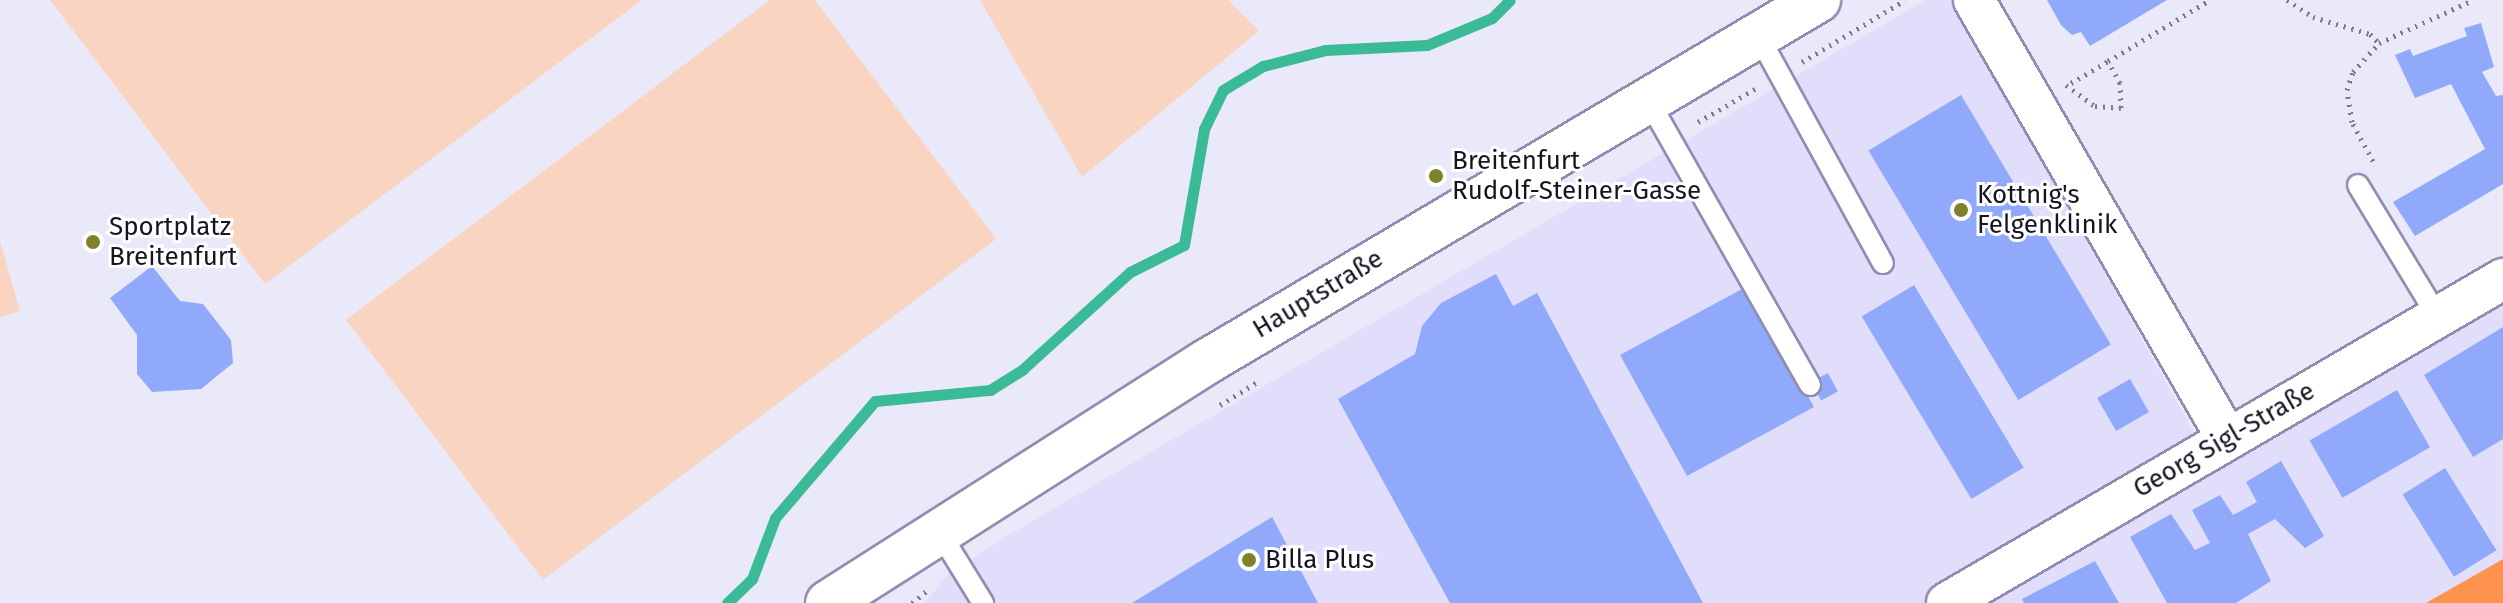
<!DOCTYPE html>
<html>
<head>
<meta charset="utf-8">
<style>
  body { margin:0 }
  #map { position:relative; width:2503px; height:603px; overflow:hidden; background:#eae9f9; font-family:"Fira Sans",sans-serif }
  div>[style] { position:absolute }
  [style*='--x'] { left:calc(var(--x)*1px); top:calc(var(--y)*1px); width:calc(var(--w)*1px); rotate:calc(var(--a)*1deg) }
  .built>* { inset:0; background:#e0defa }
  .green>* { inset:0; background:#f9d5c1 }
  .forest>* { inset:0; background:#fe9350 }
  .stream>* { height:11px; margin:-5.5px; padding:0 5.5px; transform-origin:5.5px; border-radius:5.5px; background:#3bba97 }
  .building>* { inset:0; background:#90a9fb; transform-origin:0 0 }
  .path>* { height:5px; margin-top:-2.5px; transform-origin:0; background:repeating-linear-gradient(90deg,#7c7a89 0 2px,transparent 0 8px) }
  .roads { filter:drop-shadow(2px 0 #918db2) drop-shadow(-2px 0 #918db2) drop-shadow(0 2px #918db2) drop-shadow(0 -2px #918db2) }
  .service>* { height:20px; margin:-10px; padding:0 10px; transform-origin:10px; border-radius:10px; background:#fff }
  .minor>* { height:40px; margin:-20px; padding:0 20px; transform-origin:20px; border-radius:20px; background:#fff }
  .secondary>* { height:44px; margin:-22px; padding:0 22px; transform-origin:22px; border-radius:22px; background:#fff }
  .dots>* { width:22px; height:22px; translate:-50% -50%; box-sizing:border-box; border:4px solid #fff; border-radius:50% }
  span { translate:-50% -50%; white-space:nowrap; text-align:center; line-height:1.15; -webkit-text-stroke:6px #fff; paint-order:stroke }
  .poi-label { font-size:26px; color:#161421 }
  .left { translate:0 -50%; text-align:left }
  .street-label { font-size:26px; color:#161421 }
</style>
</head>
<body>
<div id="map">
  <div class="built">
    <div style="clip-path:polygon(1926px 0,1955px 0,2195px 435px,2503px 259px,2503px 559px,2426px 603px,925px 603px,947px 575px,1012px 533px)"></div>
  </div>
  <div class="green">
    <div style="clip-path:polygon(50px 0,642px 0,265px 284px)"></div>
    <div style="clip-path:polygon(770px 0,815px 0,996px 239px,543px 580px,346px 320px)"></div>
    <div style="clip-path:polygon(980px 0,1228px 0,1259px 31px,1082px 177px)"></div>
    <div style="clip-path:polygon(0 241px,20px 311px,0 317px)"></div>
  </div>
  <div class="forest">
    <div style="clip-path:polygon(2503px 559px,2503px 603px,2426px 603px)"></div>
  </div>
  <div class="stream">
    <div style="--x:727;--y:603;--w:35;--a:-44"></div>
    <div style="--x:752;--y:579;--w:65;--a:-69.3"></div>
    <div style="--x:775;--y:518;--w:154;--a:-49.5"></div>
    <div style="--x:875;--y:401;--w:116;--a:-5.5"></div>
    <div style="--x:990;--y:390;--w:39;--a:-32"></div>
    <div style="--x:1023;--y:369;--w:144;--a:-42.2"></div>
    <div style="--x:1130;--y:272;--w:60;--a:-26.6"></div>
    <div style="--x:1184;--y:245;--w:118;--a:-80.2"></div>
    <div style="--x:1204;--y:129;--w:43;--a:-64"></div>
    <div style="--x:1223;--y:90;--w:47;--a:-31"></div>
    <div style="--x:1263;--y:66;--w:65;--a:-14.3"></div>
    <div style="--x:1326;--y:50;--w:101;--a:-2.8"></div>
    <div style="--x:1427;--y:45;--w:70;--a:-22.6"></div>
    <div style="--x:1492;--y:18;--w:25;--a:-45"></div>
  </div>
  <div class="building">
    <div style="clip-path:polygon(2047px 0,2167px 0,2090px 46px,2081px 32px,2072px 35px,2061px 25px)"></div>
    <div style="clip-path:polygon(2481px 23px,2494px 67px,2482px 72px,2496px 96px,2503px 95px,2503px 184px,2415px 236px,2393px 202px,2485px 149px,2451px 84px,2415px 98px,2395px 55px,2410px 49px,2413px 56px,2467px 36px,2464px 28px)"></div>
    <div style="left:1961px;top:95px;width:291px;height:108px;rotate:59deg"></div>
    <div style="clip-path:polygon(152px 266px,180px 301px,203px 304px,231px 340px,233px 363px,201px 389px,152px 392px,137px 374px,137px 335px,110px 298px)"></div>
    <div style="clip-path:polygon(1496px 274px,1513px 306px,1537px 293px,1703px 603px,1450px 603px,1338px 399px,1415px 354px,1422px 326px,1441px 303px)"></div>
    <div style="left:1914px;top:285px;width:213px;height:61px;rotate:59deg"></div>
    <div style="clip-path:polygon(1742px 289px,1761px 311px,1814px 407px,1687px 476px,1620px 355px)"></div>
    <div style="clip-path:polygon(2503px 327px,2503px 439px,2473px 457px,2424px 375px)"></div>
    <div style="left:1828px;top:373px;width:21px;height:19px;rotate:62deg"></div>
    <div style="left:2130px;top:379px;width:38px;height:38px;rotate:60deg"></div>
    <div style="left:2397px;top:390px;width:66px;height:101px;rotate:60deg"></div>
    <div style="clip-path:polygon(2281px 461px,2324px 536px,2305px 548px,2275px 519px,2248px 534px,2271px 581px,2236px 603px,2167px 603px,2130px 537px,2171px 514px,2195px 550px,2210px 543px,2192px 510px,2220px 495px,2233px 515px,2257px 502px,2246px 482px)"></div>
    <div style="left:2445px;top:468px;width:97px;height:50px;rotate:58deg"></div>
    <div style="clip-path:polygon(1272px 517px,1318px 603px,1132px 603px)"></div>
    <div style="clip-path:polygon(2095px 561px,2119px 603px,2024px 603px,2022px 599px)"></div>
  </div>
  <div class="path">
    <div style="--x:2287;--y:0;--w:31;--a:33"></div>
    <div style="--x:2313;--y:17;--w:59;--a:16.6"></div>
    <div style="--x:2370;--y:34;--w:13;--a:45"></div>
    <div style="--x:2379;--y:43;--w:103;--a:-24.6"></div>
    <div style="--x:1802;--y:62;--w:120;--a:-31"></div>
    <div style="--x:2071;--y:83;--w:43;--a:-30.7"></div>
    <div style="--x:2066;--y:85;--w:36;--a:36"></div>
    <div style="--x:2095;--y:106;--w:26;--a:4"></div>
    <div style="--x:2121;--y:108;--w:25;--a:-92"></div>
    <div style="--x:2120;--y:83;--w:25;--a:-119"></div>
    <div style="--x:2108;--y:61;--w:119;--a:-30.9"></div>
    <div style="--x:1698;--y:122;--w:66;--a:-30.1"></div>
    <div style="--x:2373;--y:161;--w:44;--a:-118.3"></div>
    <div style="--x:2352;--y:122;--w:32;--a:-99"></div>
    <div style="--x:2347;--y:90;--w:19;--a:-72"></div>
    <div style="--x:2353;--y:72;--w:39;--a:-48"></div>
    <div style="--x:1220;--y:405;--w:46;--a:-31.6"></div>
    <div style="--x:912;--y:603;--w:22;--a:-39"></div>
  </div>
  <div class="roads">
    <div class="service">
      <div style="--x:1758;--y:35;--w:260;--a:61.3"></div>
      <div style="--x:1647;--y:98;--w:330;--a:60.4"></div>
      <div style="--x:2358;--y:185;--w:154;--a:58.8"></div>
      <div style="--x:938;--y:530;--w:86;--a:58.3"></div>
    </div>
    <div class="minor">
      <div style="--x:1974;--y:0;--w:506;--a:59.99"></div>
      <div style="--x:1947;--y:603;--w:644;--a:-30.23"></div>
    </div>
    <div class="secondary">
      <div style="--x:828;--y:603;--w:451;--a:-32.5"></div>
      <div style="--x:1208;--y:361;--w:709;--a:-30.62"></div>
    </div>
  </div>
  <div class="dots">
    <div style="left:1436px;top:176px;background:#80822b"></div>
    <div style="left:1961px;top:210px;background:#80822b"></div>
    <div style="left:93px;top:242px;background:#80822b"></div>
    <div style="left:1249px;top:560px;background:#80822b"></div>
  </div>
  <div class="poi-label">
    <span class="left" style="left:1452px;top:176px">Breitenfurt<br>Rudolf-Steiner-Gasse</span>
    <span class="left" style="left:1977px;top:210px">Kottnig's<br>Felgenklinik</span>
    <span class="left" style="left:109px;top:242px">Sportplatz<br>Breitenfurt</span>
    <span class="left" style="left:1265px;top:560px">Billa Plus</span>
  </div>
  <div class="street-label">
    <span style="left:1318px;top:294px;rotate:-31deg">Hauptstraße</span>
    <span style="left:2224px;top:440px;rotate:-30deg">Georg Sigl-Straße</span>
  </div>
</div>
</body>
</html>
